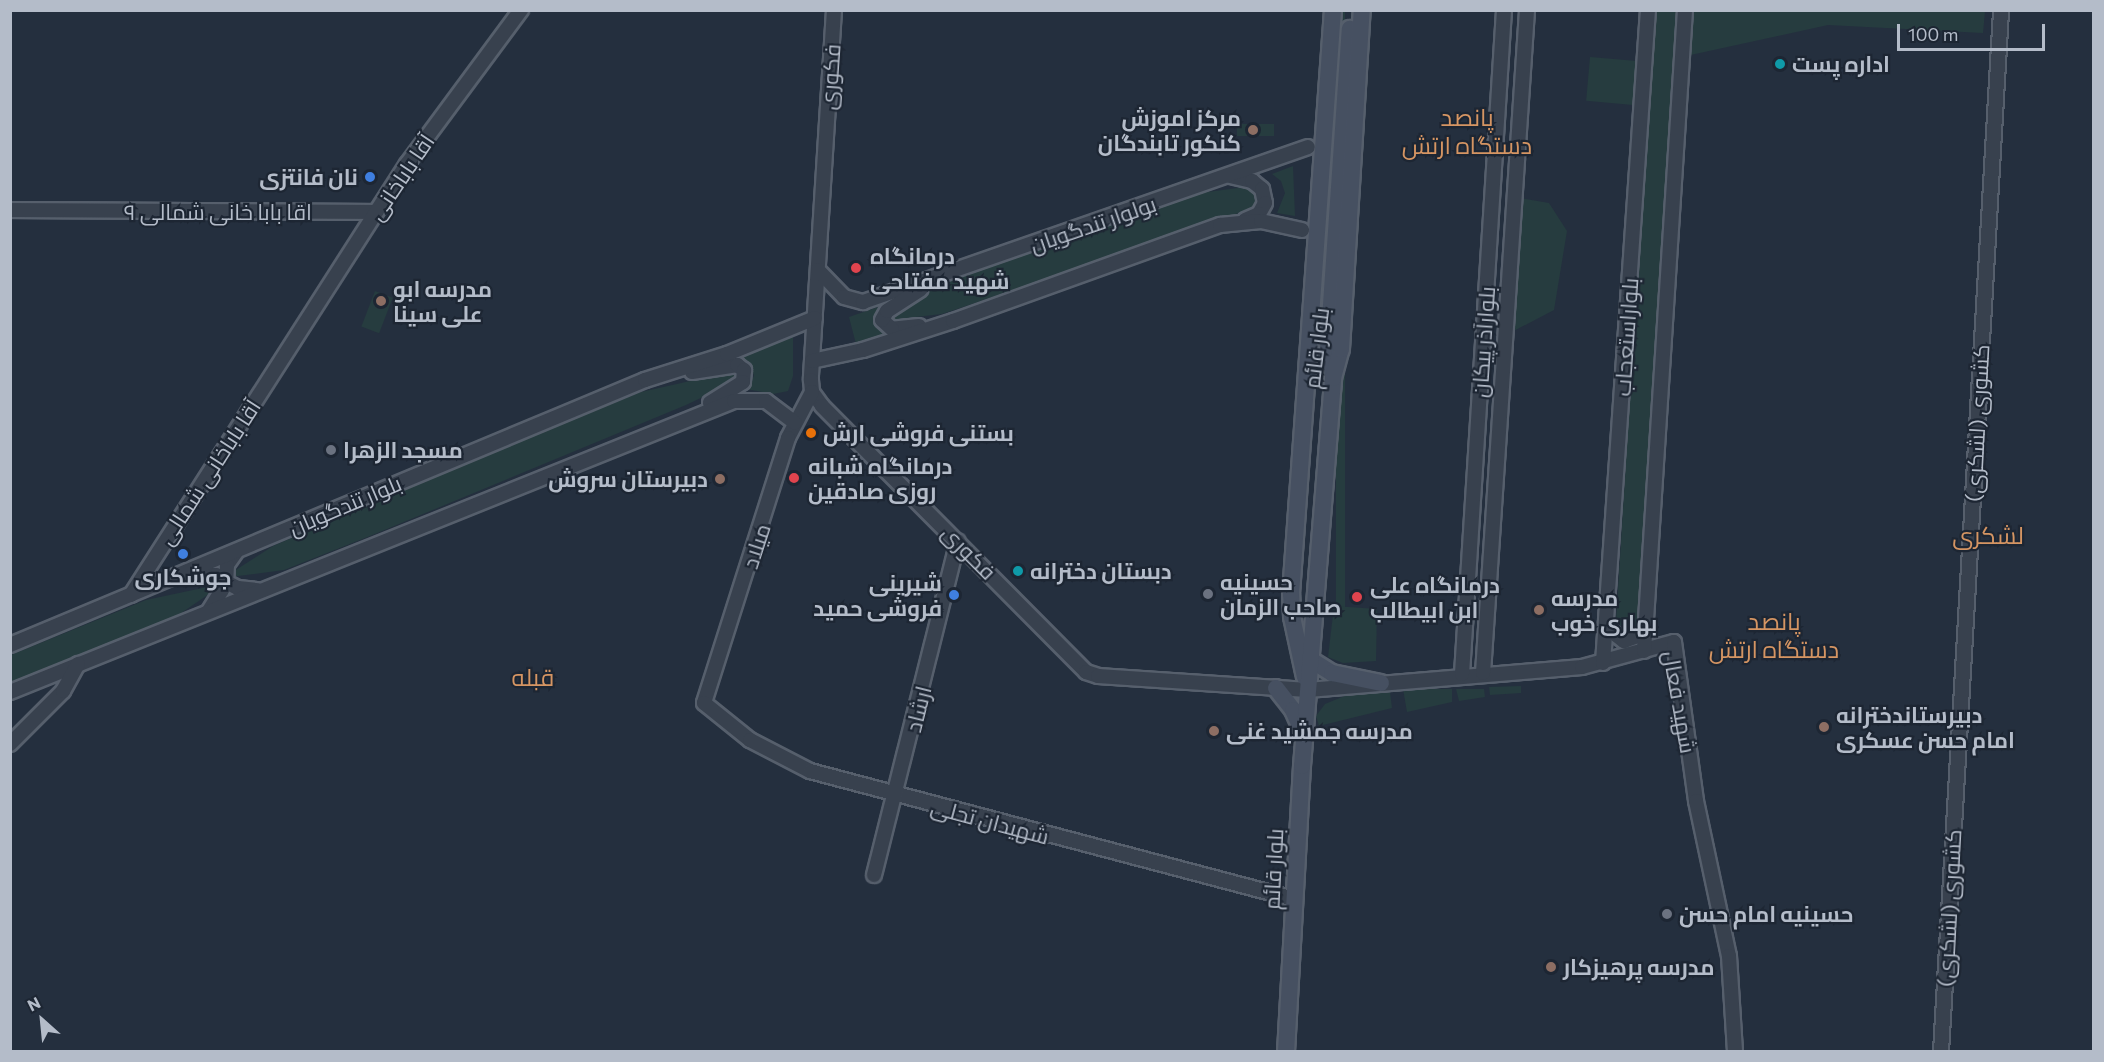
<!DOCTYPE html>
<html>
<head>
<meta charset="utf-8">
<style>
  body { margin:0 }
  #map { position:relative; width:2104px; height:1062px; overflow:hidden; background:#242f3e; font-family:Commissioner,Cairo,sans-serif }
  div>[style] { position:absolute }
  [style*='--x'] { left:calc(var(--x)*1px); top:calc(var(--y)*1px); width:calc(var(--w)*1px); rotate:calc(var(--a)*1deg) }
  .green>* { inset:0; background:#263c3f; transform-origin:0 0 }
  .roads { filter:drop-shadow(2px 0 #565f6c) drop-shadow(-2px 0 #565f6c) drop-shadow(0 2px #565f6c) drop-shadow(0 -2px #565f6c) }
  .tertiary>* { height:14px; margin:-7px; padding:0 7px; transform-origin:7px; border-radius:7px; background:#38414e }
  .secondary>* { height:16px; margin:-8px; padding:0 8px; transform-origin:8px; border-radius:8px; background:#465061 }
  .dots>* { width:16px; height:16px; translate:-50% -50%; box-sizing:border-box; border:3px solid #1d2633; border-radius:50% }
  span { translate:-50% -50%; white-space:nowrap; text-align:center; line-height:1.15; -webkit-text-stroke:4.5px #1d2633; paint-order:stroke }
  .poi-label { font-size:22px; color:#b4bcc9; font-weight:700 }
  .left { translate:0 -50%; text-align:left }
  .right { translate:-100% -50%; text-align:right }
  .street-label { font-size:22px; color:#b4bcc9 }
  .neighbourhood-label { font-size:24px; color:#d59563 }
  .frame { position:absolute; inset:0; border:12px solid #b4bcc9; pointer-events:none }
  .north { position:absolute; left:12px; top:990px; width:60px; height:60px; -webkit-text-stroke:4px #1d2633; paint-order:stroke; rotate:333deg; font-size:16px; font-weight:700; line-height:24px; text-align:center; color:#b4bcc9 }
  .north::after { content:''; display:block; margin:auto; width:21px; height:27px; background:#b4bcc9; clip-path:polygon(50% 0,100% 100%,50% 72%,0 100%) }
  .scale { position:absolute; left:1897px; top:24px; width:148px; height:27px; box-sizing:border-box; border:3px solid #b4bcc9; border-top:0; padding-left:8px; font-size:18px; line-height:21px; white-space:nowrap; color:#b4bcc9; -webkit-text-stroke:4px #1d2633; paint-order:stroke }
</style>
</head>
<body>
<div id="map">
  <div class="green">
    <div style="left:1336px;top:11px;width:9px;height:606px"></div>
    <div style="clip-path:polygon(1654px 11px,1679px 11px,1643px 594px,1639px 630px,1631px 633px,1616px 622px)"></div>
    <div style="clip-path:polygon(1690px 11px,1985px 11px,1983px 33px,1828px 25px,1686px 56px)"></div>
    <div style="left:1590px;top:57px;width:47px;height:44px;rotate:5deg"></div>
    <div style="left:1237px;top:124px;width:37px;height:12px"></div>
    <div style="clip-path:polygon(1293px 166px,1295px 216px,1277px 213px,1285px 193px,1281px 181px,1272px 174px)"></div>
    <div style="clip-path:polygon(1252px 186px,1259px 192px,1260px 203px,1250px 209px,972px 304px,942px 314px,890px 320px,891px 313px,938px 283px,1193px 194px)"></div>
    <div style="clip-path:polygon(1514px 197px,1549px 203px,1567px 231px,1554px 310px,1506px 335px)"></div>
    <div style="left:375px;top:291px;width:19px;height:38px;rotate:21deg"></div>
    <div style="clip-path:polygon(878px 307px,874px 319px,888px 333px,856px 344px,849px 317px)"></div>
    <div style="clip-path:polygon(793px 336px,793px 376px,788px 391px,773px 394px,746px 389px,754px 376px,752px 369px,749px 362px,737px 358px)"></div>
    <div style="clip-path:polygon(735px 371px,740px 377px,730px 384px,686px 405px,370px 536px,284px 570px,230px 577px,231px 573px,273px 546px,502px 448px,641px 392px)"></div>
    <div style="clip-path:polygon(212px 586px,212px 592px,162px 626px,11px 687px,11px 655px,146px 600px)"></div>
    <div style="clip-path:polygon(1334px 606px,1377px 609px,1376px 661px,1343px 663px,1328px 657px)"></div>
    <div style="clip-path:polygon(1521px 686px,1521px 693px,1490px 695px,1489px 687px)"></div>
    <div style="clip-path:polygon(1403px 689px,1452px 689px,1452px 702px,1407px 712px)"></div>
    <div style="clip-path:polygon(1456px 689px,1484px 689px,1485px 697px,1459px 701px)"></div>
    <div style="clip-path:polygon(1390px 692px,1392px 708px,1319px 726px,1316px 716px,1325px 704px,1347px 695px)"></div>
  </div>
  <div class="roads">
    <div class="tertiary">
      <div style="--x:834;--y:10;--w:371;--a:93.6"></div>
      <div style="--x:811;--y:380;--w:12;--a:85"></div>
      <div style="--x:812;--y:392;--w:17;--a:54"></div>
      <div style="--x:822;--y:406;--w:375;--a:45.2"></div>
      <div style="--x:1086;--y:672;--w:13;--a:18"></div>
      <div style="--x:1098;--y:676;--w:210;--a:3.8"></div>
      <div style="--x:1308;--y:690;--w:275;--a:-4.8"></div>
      <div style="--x:1582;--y:667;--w:95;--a:-15.2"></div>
      <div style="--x:1674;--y:642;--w:161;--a:82.1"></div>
      <div style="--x:1696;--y:801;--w:158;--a:78"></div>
      <div style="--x:1729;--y:956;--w:96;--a:86.4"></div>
      <div style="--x:1230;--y:176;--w:23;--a:13"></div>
      <div style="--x:1252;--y:181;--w:13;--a:39"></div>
      <div style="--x:1262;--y:189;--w:14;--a:78"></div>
      <div style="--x:1265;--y:203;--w:13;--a:119"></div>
      <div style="--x:1259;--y:214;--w:15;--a:157"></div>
      <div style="--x:10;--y:210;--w:366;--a:0.3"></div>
      <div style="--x:818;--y:270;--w:37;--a:46"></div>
      <div style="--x:844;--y:297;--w:20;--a:15"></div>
      <div style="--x:863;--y:302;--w:471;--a:-19.2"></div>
      <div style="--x:919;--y:326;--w:27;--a:174"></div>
      <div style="--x:892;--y:329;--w:13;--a:-138"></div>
      <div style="--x:882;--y:320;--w:10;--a:-61"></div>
      <div style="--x:887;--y:311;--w:40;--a:-32.9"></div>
      <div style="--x:812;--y:361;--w:52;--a:-12.2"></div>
      <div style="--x:863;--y:350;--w:95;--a:-17.9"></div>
      <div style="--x:953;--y:321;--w:284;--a:-19.8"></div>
      <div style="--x:1220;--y:225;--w:41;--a:-5.6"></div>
      <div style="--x:1261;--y:221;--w:42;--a:12.4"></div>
      <div style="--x:692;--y:372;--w:46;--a:-8.8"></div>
      <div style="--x:737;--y:365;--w:9;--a:36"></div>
      <div style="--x:744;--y:370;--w:12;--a:95"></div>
      <div style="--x:743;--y:382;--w:39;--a:148"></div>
      <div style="--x:812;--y:392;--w:52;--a:117.6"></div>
      <div style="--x:788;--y:438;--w:278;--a:107.6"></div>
      <div style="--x:704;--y:703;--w:59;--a:38.8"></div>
      <div style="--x:750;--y:740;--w:68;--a:27.3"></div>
      <div style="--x:810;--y:771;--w:501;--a:14.81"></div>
      <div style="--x:236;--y:552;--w:16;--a:125"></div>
      <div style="--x:227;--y:565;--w:17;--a:93"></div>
      <div style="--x:226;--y:582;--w:13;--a:27"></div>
      <div style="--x:238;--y:588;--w:20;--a:6"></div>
      <div style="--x:188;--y:575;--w:28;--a:0"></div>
      <div style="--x:216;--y:575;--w:8;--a:50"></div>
      <div style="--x:221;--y:581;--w:9;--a:84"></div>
      <div style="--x:222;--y:590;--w:25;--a:122"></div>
      <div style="--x:131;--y:595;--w:512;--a:-57.37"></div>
      <div style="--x:407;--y:164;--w:192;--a:-53.5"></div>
      <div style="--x:1606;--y:627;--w:23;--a:38"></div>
      <div style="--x:1624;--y:641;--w:23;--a:-20"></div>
      <div style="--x:10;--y:645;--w:688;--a:-22.65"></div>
      <div style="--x:645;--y:380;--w:86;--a:-17.6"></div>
      <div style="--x:727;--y:354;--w:95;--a:-22.2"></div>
      <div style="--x:1644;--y:651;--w:642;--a:-86.34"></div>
      <div style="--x:1603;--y:663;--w:655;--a:-86.06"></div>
      <div style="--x:1483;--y:673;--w:664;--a:-86.2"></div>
      <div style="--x:1462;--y:674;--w:665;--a:-86.38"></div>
      <div style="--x:10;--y:692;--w:780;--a:-21.9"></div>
      <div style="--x:734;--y:401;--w:32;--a:0"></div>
      <div style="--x:766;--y:401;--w:36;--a:37"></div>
      <div style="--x:10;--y:744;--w:75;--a:-45"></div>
      <div style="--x:63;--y:691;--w:31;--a:-61"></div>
      <div style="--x:874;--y:875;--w:344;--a:-75.9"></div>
      <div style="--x:1941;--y:1052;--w:1044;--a:-86.7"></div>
    </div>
    <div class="secondary">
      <div style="--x:1333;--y:374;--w:25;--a:-101"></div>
      <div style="--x:1328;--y:349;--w:321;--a:-86.1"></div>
      <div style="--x:1311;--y:660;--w:25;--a:32"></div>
      <div style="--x:1332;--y:673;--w:50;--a:11.5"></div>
      <div style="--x:1305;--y:677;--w:61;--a:-102.2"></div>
      <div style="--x:1292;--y:617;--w:23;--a:-92"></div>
      <div style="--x:1291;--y:594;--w:586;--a:-85.89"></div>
      <div style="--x:1276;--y:688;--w:28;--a:52"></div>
      <div style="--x:1293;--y:710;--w:27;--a:66"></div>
      <div style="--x:1286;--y:1052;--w:286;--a:-86.8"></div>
      <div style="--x:1302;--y:766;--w:389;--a:-85.4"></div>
      <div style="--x:1333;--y:378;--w:30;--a:-75"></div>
      <div style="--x:1341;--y:349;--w:340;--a:-86.5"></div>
    </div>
  </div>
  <div class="dots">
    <div style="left:1780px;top:64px;background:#0f9aa8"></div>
    <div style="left:1253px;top:130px;background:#8d6e63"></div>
    <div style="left:370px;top:177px;background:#3f7fe0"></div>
    <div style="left:856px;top:268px;background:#e0444e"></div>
    <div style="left:381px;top:301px;background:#8d6e63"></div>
    <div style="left:811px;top:433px;background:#e8710a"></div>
    <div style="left:331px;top:450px;background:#6b7280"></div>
    <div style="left:794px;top:478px;background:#e0444e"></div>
    <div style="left:720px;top:479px;background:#8d6e63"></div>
    <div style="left:183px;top:554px;background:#3f7fe0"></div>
    <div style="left:1018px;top:571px;background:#0f9aa8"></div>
    <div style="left:1208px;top:594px;background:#6b7280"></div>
    <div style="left:954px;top:595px;background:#3f7fe0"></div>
    <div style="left:1357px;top:597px;background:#e0444e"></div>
    <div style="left:1539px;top:610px;background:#8d6e63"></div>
    <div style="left:1824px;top:727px;background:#8d6e63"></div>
    <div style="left:1214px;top:731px;background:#8d6e63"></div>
    <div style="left:1667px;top:914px;background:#6b7280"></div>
    <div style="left:1551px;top:967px;background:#8d6e63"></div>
  </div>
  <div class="poi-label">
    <span class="left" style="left:1792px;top:64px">اداره پست</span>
    <span class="right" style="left:1241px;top:130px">مرکز اموزش<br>کنکور تابندگان</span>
    <span class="right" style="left:358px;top:177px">نان فانتزی</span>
    <span class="left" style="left:870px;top:268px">درمانگاه<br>شهید مفتاحی</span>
    <span class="left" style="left:393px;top:301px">مدرسه ابو<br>علی سینا</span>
    <span class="left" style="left:823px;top:433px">بستنی فروشی ارش</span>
    <span class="left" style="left:343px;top:450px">مسجد الزهرا</span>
    <span class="left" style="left:808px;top:478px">درمانگاه شبانه<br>روزی صادقین</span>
    <span class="right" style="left:708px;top:479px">دبیرستان سروش</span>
    <span class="left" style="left:1030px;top:571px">دبستان دخترانه</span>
    <span style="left:183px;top:577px">جوشکاری</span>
    <span class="left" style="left:1220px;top:594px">حسینیه<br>صاحب الزمان</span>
    <span class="right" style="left:942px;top:595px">شیرینی<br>فروشی حمید</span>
    <span class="left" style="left:1370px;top:597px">درمانگاه علی<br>ابن ابیطالب</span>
    <span class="left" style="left:1551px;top:610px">مدرسه<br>بهاری خوب</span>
    <span class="left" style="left:1836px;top:727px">دبیرستاندخترانه<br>امام حسن عسکری</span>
    <span class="left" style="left:1226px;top:731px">مدرسه جمشید غنی</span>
    <span class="left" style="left:1679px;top:914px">حسینیه امام حسن</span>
    <span class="left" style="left:1563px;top:967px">مدرسه پرهیزکار</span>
  </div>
  <div class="street-label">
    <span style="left:830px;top:77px;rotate:-86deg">فکوری</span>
    <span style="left:401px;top:177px;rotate:-56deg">آقا باباخانی</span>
    <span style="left:218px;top:212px">۹ اقا بابا خانی شمالی</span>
    <span style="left:1093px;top:224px;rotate:-19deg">بولوار تندگویان</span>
    <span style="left:1626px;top:337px;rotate:-86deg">بلواراستعجاب</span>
    <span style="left:1483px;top:342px;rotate:-86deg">بلوارآذر پیکان</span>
    <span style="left:1316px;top:348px;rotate:-83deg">بلوار قائم</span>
    <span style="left:1977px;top:423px;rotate:-87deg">کشوری (لشکری)</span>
    <span style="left:209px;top:472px;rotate:-57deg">آقا باباخانی شمالی</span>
    <span style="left:345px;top:505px;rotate:-23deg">بلوار تندگویان</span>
    <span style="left:756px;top:546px;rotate:-72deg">میلاد</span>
    <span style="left:969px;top:552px;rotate:45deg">فکوری</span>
    <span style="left:1680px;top:702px;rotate:80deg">شهید فعال</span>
    <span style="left:918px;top:709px;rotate:-76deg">ارشاد</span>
    <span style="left:990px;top:821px;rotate:15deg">شهیدان تجلی</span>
    <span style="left:1273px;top:869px;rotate:-87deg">بلوار قائم</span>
    <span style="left:1949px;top:908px;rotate:-87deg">کشوری (لشکری)</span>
  </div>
  <div class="neighbourhood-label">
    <span style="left:1467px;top:131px">پانصد<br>دستگاه ارتش</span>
    <span style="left:1988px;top:535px">لشکری</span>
    <span style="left:1774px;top:635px">پانصد<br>دستگاه ارتش</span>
    <span style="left:533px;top:677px">قبله</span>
  </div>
  <div class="frame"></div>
  <div class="north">N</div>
  <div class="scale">100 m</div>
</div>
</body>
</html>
